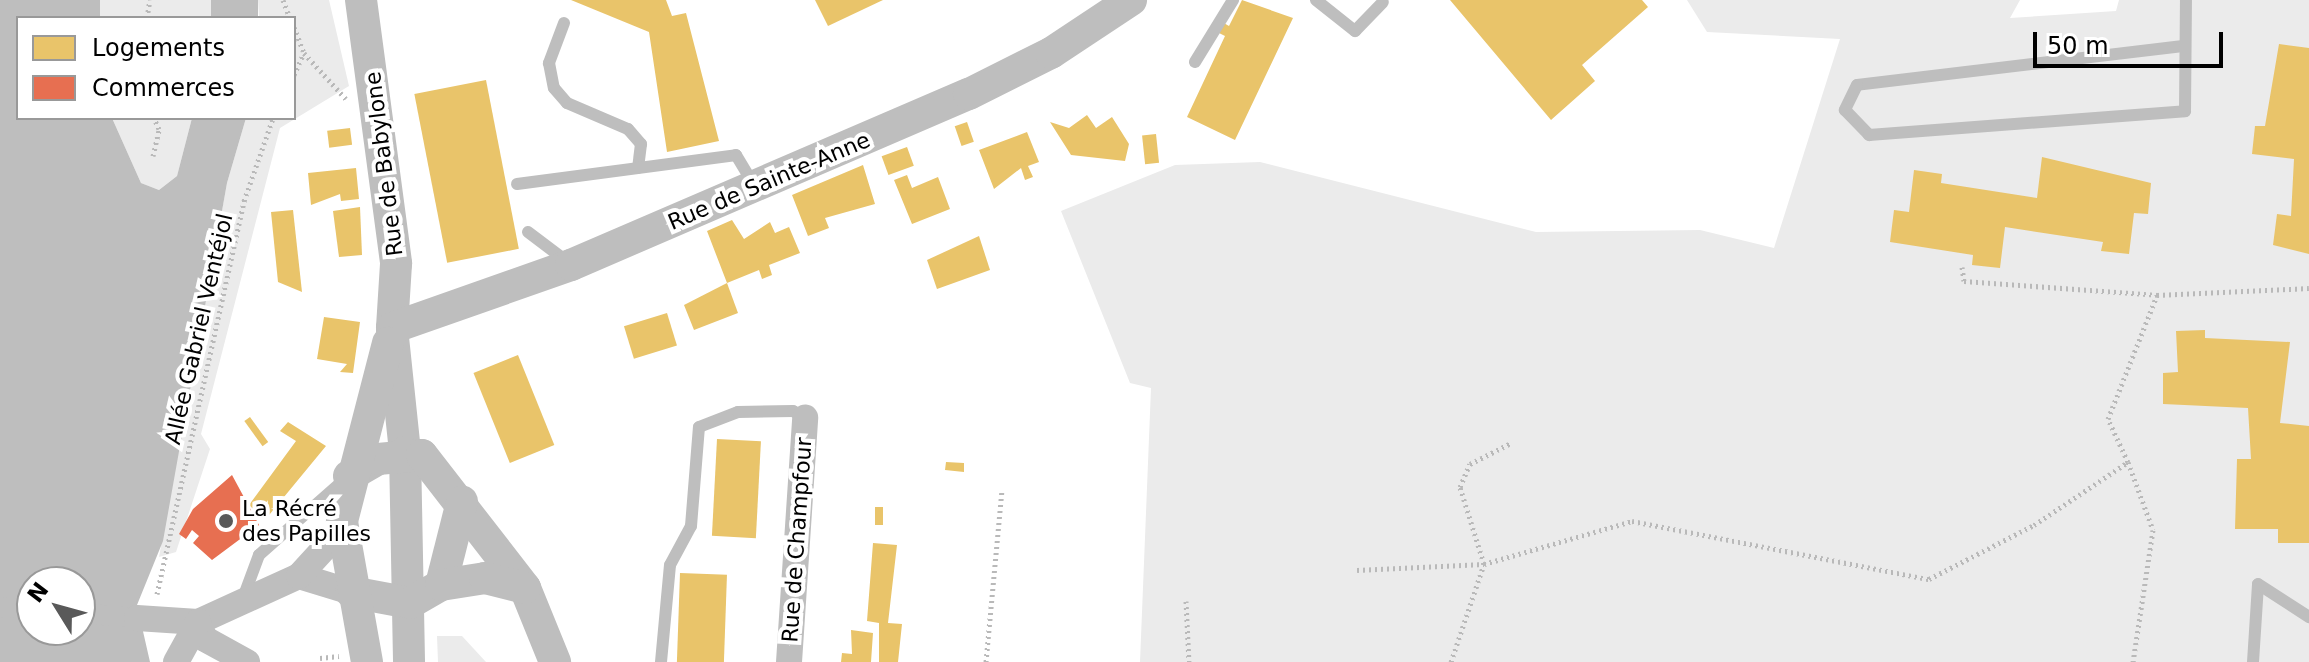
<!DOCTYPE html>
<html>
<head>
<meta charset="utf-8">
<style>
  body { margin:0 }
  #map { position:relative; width:2309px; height:662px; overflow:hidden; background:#fff; font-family:"DejaVu Sans",sans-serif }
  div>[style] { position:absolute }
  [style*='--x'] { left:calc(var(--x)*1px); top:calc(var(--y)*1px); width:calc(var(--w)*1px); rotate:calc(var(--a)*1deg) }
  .green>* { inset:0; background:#ebebeb; transform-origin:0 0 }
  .water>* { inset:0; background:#bebebe; transform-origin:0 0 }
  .homes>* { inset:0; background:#e9c46a; transform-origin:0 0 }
  .shops>* { inset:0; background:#e76f51 }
  .path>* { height:5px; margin-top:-2.5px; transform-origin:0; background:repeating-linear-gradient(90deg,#b9b9b9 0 2px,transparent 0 6px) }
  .service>* { height:12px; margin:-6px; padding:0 6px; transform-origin:6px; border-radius:6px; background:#bebebe }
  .pedestrian>* { height:20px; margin:-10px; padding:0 10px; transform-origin:10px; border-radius:10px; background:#bebebe }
  .minor>* { height:26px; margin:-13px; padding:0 13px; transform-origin:13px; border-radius:13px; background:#bebebe }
  .tertiary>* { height:32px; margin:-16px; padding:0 16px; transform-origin:16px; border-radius:16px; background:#bebebe }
  .dots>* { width:22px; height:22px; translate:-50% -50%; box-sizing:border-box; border:4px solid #fff; border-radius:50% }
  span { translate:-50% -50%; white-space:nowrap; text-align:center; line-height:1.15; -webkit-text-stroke:8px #fff; paint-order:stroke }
  .street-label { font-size:22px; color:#000 }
  .poi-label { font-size:22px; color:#000 }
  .left { translate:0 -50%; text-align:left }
  .legend { position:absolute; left:16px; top:16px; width:280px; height:104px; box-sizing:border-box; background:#fff; border:2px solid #999; margin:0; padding:10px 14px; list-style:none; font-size:24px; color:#000 }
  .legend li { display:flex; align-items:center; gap:16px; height:40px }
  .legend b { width:40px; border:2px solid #999 }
  .north { position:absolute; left:16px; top:566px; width:80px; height:80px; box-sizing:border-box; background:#fff; border:2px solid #999; border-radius:50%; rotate:307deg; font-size:22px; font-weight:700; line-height:32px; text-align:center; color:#000 }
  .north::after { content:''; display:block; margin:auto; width:28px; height:36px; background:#595959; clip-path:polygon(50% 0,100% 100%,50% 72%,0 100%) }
  .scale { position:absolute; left:2033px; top:32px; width:190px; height:36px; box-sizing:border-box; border:4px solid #000; border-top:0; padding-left:10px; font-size:24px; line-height:28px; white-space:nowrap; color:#000; -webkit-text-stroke:6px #fff; paint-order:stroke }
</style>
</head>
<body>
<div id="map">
  <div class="green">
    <div style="left:100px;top:0;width:111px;height:18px"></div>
    <div style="clip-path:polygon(258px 0,329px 0,349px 86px,280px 128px,201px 434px,210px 449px,176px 552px,159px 557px,227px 183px,246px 118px,294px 118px,294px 18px,259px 18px)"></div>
    <div style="clip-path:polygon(1687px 0,2020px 0,2010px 18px,2116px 11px,2119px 0,2309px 0,2309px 662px,1140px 662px,1151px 388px,1130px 383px,1061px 211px,1175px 165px,1260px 162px,1536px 232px,1700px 230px,1774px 248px,1840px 39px,1707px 32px)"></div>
    <div style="clip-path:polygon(112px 118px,192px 118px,177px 176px,159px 190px,141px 183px)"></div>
    <div style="clip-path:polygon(437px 636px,462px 636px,486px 662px,438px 662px)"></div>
  </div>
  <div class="water">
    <div style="clip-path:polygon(evenodd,0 0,100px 0,100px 18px,18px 18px,18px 118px,112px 118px,141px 183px,159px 190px,177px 176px,192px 118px,246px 118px,227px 183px,163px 541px,137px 605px,150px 662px,0 662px,0 0,32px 582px,80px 582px,80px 630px,32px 630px,32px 582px)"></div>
    <div style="left:211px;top:0;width:47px;height:18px"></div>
  </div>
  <div class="homes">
    <div style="clip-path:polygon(571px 0,666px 0,672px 16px,686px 13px,719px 141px,667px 152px,649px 32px)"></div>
    <div style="clip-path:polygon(815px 0,883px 0,828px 26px)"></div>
    <div style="clip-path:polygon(1242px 0,1293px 18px,1235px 140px,1187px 117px,1225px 36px,1217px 32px,1222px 22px,1229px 26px)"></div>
    <div style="clip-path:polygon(1450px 0,1642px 0,1648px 7px,1582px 65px,1595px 81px,1551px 120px)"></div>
    <div style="clip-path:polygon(2279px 44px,2309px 48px,2309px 254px,2273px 245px,2277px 214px,2291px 216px,2294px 159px,2252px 154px,2255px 126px,2265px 126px)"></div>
    <div style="left:486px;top:80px;width:172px;height:73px;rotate:79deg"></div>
    <div style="clip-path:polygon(1087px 115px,1096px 128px,1112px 117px,1129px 144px,1125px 161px,1071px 155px,1050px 122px,1069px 128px)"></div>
    <div style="left:967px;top:122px;width:21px;height:13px;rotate:71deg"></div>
    <div style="left:350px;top:128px;width:17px;height:23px;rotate:83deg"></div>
    <div style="clip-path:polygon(1027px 132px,1039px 162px,1028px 166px,1033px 177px,1025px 180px,1021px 168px,994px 189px,979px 150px)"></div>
    <div style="left:1156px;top:134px;width:29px;height:14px;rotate:84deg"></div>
    <div style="left:907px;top:147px;width:20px;height:27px;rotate:70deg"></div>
    <div style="clip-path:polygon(2042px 157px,2151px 183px,2148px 214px,2134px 213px,2129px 254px,2101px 251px,2103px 242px,2005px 227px,2000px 268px,1972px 265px,1973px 255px,1890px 242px,1894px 210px,1909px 212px,1914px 170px,1942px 174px,1941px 183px,2037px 198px)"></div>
    <div style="clip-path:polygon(863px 165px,875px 204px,825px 218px,829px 228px,808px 236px,792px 195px)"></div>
    <div style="clip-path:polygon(356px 168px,359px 199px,341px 201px,340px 194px,311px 205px,308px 173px)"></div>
    <div style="clip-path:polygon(907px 175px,912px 188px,938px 177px,950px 209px,912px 224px,894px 180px)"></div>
    <div style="clip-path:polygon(360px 207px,362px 255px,339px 257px,333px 211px)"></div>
    <div style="clip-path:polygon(293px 210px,302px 292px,278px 282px,271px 212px)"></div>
    <div style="clip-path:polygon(732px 220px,744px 239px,770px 222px,775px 233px,789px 227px,800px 253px,769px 265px,772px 275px,762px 279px,759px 270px,727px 283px,707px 231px)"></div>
    <div style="clip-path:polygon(979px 236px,990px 270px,937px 289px,927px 260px)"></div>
    <div style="clip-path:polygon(727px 283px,738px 313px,694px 330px,684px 305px)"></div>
    <div style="left:667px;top:313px;width:34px;height:45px;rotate:73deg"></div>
    <div style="clip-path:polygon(324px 317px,360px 322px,353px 373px,340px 372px,347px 364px,317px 359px)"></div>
    <div style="clip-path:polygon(2205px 330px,2205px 338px,2290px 342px,2280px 423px,2309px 426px,2309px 543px,2278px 543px,2278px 529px,2235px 529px,2237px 459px,2251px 459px,2248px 408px,2163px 404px,2163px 373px,2178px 372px,2176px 331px)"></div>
    <div style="left:518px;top:355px;width:97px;height:48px;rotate:68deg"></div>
    <div style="left:250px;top:417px;width:31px;height:7px;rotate:54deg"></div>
    <div style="clip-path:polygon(288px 422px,326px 446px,265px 520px,249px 505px,296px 441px,280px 431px)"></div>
    <div style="left:717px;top:439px;width:44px;height:97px;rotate:3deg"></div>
    <div style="clip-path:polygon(946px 462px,964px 463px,964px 472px,945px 470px)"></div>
    <div style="left:875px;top:507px;width:8px;height:18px"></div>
    <div style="clip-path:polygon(873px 543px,897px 545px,888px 623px,902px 624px,898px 662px,879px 662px,879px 623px,867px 621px)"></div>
    <div style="left:680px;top:573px;width:47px;height:89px;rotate:2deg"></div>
    <div style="clip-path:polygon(851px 630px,873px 633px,871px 662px,841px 662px,842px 653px,852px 654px)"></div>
  </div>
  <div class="shops">
    <div style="clip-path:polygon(232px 475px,259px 525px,212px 560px,193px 543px,199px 536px,192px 530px,186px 539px,179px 534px,193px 509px)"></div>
  </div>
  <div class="path">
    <div style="--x:283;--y:0;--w:19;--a:69"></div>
    <div style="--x:147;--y:18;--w:18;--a:-81"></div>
    <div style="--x:294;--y:27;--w:28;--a:69"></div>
    <div style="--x:304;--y:53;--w:62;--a:47.6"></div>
    <div style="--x:294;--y:75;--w:24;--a:-66"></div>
    <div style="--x:153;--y:156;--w:28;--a:-77"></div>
    <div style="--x:159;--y:129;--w:12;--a:-114"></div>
    <div style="--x:1962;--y:267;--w:14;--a:82"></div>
    <div style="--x:1964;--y:281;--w:194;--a:4.1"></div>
    <div style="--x:2157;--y:295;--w:152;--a:-2.6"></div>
    <div style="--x:2128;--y:462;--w:72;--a:69.8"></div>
    <div style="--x:2153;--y:530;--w:134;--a:98.6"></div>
    <div style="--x:1357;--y:570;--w:127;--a:-2.7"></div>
    <div style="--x:1484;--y:564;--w:154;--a:-16.2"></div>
    <div style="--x:1632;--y:521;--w:303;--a:11.1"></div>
    <div style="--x:1929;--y:579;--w:118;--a:-27.2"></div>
    <div style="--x:2034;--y:525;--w:113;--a:-33.8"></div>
    <div style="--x:2128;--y:462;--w:47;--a:-114.9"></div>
    <div style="--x:2108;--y:419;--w:133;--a:-68.4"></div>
    <div style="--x:157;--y:594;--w:403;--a:-77.5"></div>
    <div style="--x:244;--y:201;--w:88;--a:-70.7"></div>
    <div style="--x:1186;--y:601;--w:61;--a:87.2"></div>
    <div style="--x:320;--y:658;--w:19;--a:-6"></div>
    <div style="--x:986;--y:662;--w:174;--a:-84.7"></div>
    <div style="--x:1451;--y:662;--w:103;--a:-71.4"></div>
    <div style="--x:1484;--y:564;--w:81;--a:-107.3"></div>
    <div style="--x:1460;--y:487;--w:25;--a:-67"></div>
    <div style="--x:1470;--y:464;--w:46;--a:-27.1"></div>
  </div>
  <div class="service">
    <div style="--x:1316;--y:0;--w:50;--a:38.5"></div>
    <div style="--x:1355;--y:31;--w:40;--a:-46"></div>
    <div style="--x:564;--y:23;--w:43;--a:110.6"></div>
    <div style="--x:549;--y:63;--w:25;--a:79"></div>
    <div style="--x:554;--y:88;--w:20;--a:49"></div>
    <div style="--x:567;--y:103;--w:66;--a:23.1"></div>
    <div style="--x:628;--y:129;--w:20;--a:49"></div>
    <div style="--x:641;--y:144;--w:24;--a:97"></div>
    <div style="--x:2183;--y:46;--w:328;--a:173.2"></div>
    <div style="--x:1857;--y:85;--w:28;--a:116"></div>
    <div style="--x:1845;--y:110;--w:35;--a:46"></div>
    <div style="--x:1869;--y:135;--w:317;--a:-4.3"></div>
    <div style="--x:2185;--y:111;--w:111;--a:-89.5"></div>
    <div style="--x:1195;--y:62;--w:73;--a:-58.5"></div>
    <div style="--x:517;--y:184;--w:221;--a:-7.5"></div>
    <div style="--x:736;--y:155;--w:35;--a:59"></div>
    <div style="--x:528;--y:232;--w:51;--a:37.1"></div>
    <div style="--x:243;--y:598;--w:46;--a:-69.6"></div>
    <div style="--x:259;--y:555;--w:116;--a:-41.5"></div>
    <div style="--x:661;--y:662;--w:97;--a:-84.7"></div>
    <div style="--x:670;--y:565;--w:44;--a:-61.7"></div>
    <div style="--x:691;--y:526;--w:99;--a:-85.4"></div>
    <div style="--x:699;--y:427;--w:42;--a:-21"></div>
    <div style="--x:738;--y:412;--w:55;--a:-1"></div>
    <div style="--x:793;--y:411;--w:14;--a:30"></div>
    <div style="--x:2253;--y:662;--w:78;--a:-86.3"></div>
    <div style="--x:2258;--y:584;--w:61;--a:32.9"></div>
  </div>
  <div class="pedestrian">
    <div style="--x:0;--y:607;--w:32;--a:4"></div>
    <div style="--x:80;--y:613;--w:57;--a:5"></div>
  </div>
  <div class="minor">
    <div style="--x:299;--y:576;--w:54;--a:17.1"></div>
    <div style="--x:137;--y:618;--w:61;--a:3.8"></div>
    <div style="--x:198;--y:622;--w:111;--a:-24.5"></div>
    <div style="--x:299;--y:576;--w:65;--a:-47.5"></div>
    <div style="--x:198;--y:622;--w:18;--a:68"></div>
    <div style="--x:205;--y:639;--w:48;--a:28.7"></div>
    <div style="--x:176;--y:662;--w:46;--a:-61.2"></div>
    <div style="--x:789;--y:662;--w:245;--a:-86.2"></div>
  </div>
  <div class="tertiary">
    <div style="--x:361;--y:0;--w:266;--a:82.4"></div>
    <div style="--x:396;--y:264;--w:64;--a:93.6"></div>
    <div style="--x:392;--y:328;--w:125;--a:84"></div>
    <div style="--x:405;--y:452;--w:210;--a:88.9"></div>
    <div style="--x:392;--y:328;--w:190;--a:-19.4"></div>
    <div style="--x:571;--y:265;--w:433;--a:-23.3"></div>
    <div style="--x:969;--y:94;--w:92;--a:-26.6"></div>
    <div style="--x:1051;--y:53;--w:96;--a:-33.5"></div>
    <div style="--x:349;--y:476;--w:34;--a:-30"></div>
    <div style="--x:378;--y:459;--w:44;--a:-5.2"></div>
    <div style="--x:422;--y:455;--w:168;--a:52.2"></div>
    <div style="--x:525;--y:588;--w:80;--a:67.9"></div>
    <div style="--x:441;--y:585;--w:86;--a:-75.8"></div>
    <div style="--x:351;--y:592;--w:60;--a:10.6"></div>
    <div style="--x:410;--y:603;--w:36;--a:-30"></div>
    <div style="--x:441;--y:585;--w:45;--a:-9"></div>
    <div style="--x:485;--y:578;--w:41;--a:14"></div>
    <div style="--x:367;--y:662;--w:143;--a:-100.1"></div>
    <div style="--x:342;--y:521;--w:184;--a:-75.5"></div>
  </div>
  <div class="dots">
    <div style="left:226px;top:521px;background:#595959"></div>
  </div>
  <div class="street-label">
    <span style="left:384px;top:164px;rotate:-97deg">Rue de Babylone</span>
    <span style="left:769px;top:181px;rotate:-23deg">Rue de Sainte-Anne</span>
    <span style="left:199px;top:329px;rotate:-77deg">Allée Gabriel Ventéjol</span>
    <span style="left:797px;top:540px;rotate:-86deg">Rue de Champfour</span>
  </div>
  <div class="poi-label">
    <span class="left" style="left:242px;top:521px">La Récré<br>des Papilles</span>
  </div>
  <ul class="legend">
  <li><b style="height:22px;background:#e9c46a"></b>Logements</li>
  <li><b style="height:22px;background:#e76f51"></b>Commerces</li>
  </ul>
  <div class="north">N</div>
  <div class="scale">50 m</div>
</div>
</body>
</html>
